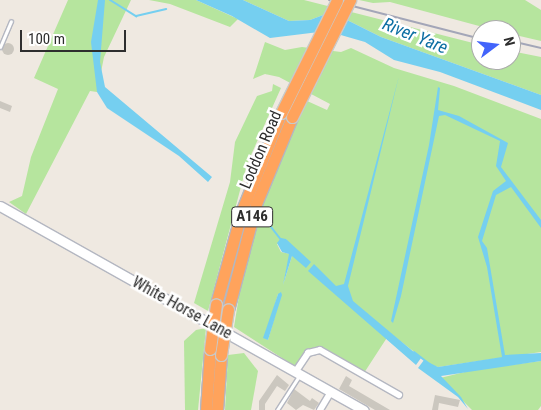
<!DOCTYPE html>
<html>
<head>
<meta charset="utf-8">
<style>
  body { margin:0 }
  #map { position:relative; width:541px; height:410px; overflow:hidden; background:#efe9e1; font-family:"Roboto Condensed",sans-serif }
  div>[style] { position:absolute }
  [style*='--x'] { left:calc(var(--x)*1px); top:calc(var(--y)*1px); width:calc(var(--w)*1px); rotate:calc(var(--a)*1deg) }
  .green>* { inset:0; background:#b6e59e }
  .water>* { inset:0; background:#75cff0 }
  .stream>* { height:2px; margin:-1px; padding:0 1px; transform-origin:1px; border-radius:1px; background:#75cff0 }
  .building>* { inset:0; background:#cbc7bf }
  .round { border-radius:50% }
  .roads { filter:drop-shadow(1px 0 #b4b7c1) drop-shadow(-1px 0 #b4b7c1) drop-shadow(0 1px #b4b7c1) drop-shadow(0 -1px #b4b7c1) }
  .lane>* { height:3px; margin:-1.5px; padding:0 1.5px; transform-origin:1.5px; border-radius:1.5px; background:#fff }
  .street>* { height:6px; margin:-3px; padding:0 3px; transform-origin:3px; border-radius:3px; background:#fff }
  .secondary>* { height:9px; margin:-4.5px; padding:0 4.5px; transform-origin:4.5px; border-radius:4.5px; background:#fff }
  .highway>* { height:11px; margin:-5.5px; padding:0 5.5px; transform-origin:5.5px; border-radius:5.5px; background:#ffa35c }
  .rail>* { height:2px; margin:-1px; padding:0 1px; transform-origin:1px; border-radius:1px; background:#a3a6b8 }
  .bridges { filter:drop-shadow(1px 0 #c9c9c9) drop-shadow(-1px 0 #c9c9c9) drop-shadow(0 1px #c9c9c9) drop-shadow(0 -1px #c9c9c9) }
  .highway-bridge>* { height:11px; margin:-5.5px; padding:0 5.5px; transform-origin:5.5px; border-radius:5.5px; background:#ffa35c }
  span { translate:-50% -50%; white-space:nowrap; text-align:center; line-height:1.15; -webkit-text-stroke:5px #fff; paint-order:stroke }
  .shield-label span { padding:1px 4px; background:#fff; border:1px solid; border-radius:4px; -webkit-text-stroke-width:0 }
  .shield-label { font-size:15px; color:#2e2e2e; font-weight:700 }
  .street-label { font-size:16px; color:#2e2e2e }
  .water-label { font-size:18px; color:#0d6fa3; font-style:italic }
  .north { position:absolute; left:471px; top:20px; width:50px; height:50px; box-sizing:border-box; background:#fff; border:1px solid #ababab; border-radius:50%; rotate:75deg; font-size:14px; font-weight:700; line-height:20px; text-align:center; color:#2e2e2e }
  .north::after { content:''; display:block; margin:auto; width:18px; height:22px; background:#4264fb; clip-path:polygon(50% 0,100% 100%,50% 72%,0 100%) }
  .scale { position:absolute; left:20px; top:30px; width:106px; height:22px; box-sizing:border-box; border:2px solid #2e2e2e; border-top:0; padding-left:6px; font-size:15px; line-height:18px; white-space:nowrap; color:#2e2e2e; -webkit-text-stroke:4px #fff; paint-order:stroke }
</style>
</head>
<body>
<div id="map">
  <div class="green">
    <div style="clip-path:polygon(68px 0,131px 0,104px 57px,97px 92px,90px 91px,26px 214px,9px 202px,22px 196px,31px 157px,58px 89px,34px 78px)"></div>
    <div style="clip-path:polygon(149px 0,196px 0,238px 19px,230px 27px,170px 4px)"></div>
    <div style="clip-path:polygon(243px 0,304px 0,481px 45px,481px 60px,511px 60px,511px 51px,541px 57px,541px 95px,381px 37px,331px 12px,310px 20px,289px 21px)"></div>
    <div style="clip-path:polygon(359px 0,525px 0,541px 10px,541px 41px,511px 34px,511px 30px,494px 30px,390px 2px,373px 3px)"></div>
    <div style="clip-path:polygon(evenodd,265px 42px,285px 50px,302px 47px,341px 52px,351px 48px,394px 68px,454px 86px,541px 119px,541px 352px,438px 367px,431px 365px,390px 333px,364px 373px,319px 347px,309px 350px,296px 367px,234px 327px,243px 271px,261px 203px,305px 100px,327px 110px,330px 104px,279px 77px,265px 74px,253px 79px,265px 42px,286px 239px,292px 256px,283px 285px,290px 254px,281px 252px,277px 244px,286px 239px,265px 42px,278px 294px,281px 295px,268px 340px,265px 338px,278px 294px)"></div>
    <div style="clip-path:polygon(273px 84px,281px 88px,247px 164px,208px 311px,194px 303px,230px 182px,235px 142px,257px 96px,272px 91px)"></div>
    <div style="clip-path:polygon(206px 328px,198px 410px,185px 410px,184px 341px,196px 330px)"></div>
    <div style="clip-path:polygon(244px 353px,258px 371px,251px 410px,225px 410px,228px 355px)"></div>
    <div style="clip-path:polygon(541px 361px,541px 406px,538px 410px,472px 410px,440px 378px,473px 370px)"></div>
  </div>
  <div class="water">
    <div style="clip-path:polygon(98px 0,105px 0,100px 62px,105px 87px,212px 177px,208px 182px,179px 156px,107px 108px,97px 92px,91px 42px)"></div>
    <div style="clip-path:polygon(196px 0,243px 0,289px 21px,310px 20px,331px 12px,381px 37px,541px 95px,541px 110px,440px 72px,394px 60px,365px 42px,327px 31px,270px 38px,232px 16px)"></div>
    <div style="clip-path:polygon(399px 76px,348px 286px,353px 301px,421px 358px,416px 365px,308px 271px,314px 264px,336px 286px,344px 284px)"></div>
    <div style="clip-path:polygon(438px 87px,440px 88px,438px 110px,459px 116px,508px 143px,501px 167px,541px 220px,541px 228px,511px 187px,496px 195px,482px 241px,487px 248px,505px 355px,541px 353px,541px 361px,441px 376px,461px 397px,468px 409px,458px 397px,418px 368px,424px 360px,438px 367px,502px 357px,487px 267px,478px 237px,493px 191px,506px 181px,496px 166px,500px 141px,445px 115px,439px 116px,401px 296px,393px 323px,391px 321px,429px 145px)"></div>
    <div style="clip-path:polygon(281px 238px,286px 239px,311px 262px,306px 268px,292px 256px,283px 285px,289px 254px,282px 252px,277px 243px)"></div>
    <div style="clip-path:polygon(281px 292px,282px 295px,268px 340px,263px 338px,278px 294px)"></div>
  </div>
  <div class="stream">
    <div style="--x:110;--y:0;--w:31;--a:32"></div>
    <div style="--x:136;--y:16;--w:31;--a:-13"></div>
    <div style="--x:264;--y:218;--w:29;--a:52"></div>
    <div style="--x:414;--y:352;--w:23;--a:38"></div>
  </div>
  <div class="building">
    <div class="round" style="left:2px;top:43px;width:12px;height:12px"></div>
    <div style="clip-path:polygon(0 101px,12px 106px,10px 112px,0 108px)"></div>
    <div style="clip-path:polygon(277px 375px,289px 385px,285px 391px,277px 386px,265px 404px,265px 410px,259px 410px,259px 401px)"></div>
    <div style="clip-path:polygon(346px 376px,352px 380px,349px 386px,390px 410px,375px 410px,339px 389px)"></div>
    <div style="clip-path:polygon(294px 389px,310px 401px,312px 398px,319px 403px,314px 410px,303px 405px,296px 410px,287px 403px)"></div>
    <div style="clip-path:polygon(435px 395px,460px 400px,458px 407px,439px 403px,438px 410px,432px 410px)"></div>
  </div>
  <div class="roads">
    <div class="lane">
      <div style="--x:0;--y:47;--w:28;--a:-67"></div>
      <div style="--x:277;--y:410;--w:40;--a:-57.1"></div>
    </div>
    <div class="street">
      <div style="--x:296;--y:371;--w:22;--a:-56"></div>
      <div style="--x:308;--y:353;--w:12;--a:-14"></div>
      <div style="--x:320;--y:350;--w:91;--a:29.7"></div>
      <div style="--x:320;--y:410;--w:21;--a:-59"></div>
    </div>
    <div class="secondary">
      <div style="--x:0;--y:206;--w:417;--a:29.3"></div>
    </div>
    <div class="highway">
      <div style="--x:216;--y:304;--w:98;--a:-74.5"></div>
      <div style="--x:242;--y:210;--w:105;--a:-68.1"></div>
      <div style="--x:228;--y:310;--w:110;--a:-75.2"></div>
      <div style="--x:256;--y:204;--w:94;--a:-67.5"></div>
      <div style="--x:206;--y:410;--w:61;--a:-86.2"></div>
      <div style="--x:217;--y:410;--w:55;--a:-85.8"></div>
    </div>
  </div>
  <div class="rail">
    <div style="--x:329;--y:0;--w:157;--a:14.4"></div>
    <div style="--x:511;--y:41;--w:31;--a:13"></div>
  </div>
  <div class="bridges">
    <div class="highway-bridge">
      <div style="--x:281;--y:113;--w:126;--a:-63.6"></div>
      <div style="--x:292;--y:117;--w:131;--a:-63.6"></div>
      <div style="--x:210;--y:349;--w:45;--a:-82.4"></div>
      <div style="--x:221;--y:355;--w:46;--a:-81.2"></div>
    </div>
  </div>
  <div class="shield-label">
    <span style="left:252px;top:217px">A146</span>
  </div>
  <div class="street-label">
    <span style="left:261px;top:150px;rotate:-67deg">Loddon Road</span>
    <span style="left:182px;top:308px;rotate:29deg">White Horse Lane</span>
  </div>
  <div class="water-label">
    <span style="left:415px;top:36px;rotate:22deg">River Yare</span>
  </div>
  <div class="north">N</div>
  <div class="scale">100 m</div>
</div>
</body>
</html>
